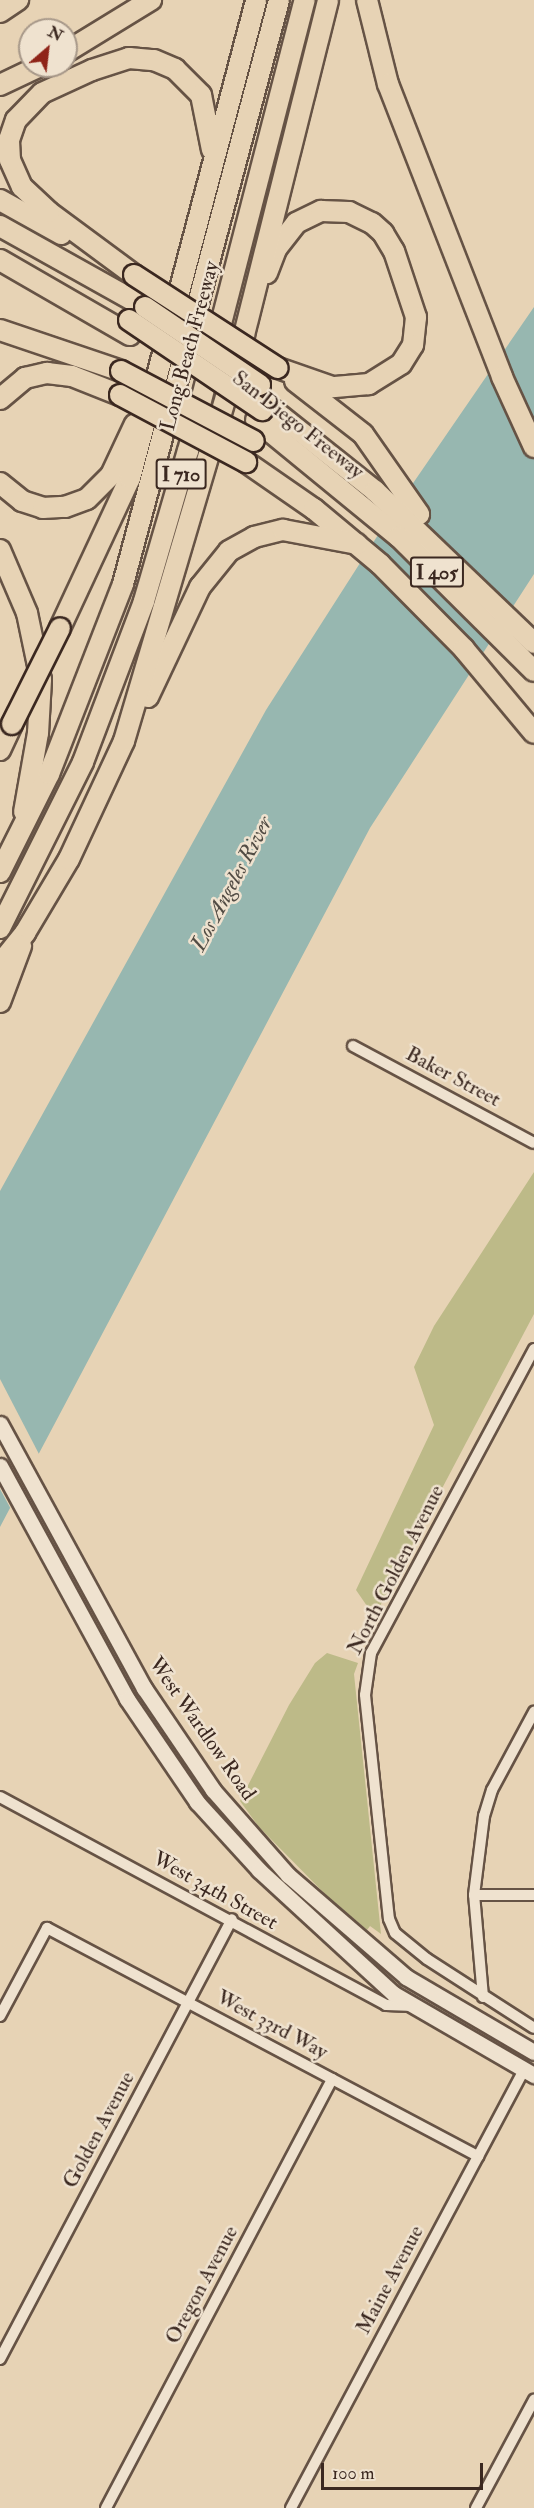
<!DOCTYPE html>
<html>
<head>
<meta charset="utf-8">
<style>
  body { margin:0 }
  #map { position:relative; width:534px; height:2508px; overflow:hidden; background:#e7d3b5; font-family:"IM FELL Double Pica",serif }
  div>[style] { position:absolute }
  [style*='--x'] { left:calc(var(--x)*1px); top:calc(var(--y)*1px); width:calc(var(--w)*1px); rotate:calc(var(--a)*1deg) }
  .green>* { inset:0; background:#bdba88 }
  .water>* { inset:0; background:#97b7b0 }
  .pier>* { inset:0; background:#e7d3b5 }
  .roads { filter:drop-shadow(2px 0 #665345) drop-shadow(-2px 0 #665345) drop-shadow(0 2px #665345) drop-shadow(0 -2px #665345) }
  .street>* { height:10px; margin:-5px; padding:0 5px; transform-origin:5px; border-radius:5px; background:#efe2cf }
  .secondary>* { height:15px; margin:-7.5px; padding:0 7.5px; transform-origin:7.5px; border-radius:7.5px; background:#efe2cf }
  .highway>* { height:20px; margin:-10px; padding:0 10px; transform-origin:10px; border-radius:10px; background:#e7d3b5 }
  .bridges { filter:drop-shadow(2px 0 #3b2820) drop-shadow(-2px 0 #3b2820) drop-shadow(0 2px #3b2820) drop-shadow(0 -2px #3b2820) }
  .highway-bridge>* { height:20px; margin:-10px; padding:0 10px; transform-origin:10px; border-radius:10px; background:#e7d3b5 }
  span { translate:-50% -50%; white-space:nowrap; text-align:center; line-height:1.15; -webkit-text-stroke:5px #efe2cf; paint-order:stroke }
  .shield-label span { padding:2px 4px; background:#efe2cf; border:2px solid; border-radius:4px; -webkit-text-stroke-width:0 }
  .shield-label { font-size:20px; color:#3b2820; font-weight:700 }
  .street-label { font-size:21px; color:#3b2820 }
  .water-label { font-size:22px; color:#524c44; font-style:italic }
  .north { position:absolute; left:18px; top:18px; width:60px; height:60px; box-sizing:border-box; background:#efe2cf; border:2px solid #a79889; border-radius:50%; rotate:28deg; font-size:16px; font-weight:700; line-height:24px; text-align:center; color:#3b2820 }
  .north::after { content:''; display:block; margin:auto; width:21px; height:27px; background:#8f2418; clip-path:polygon(50% 0,100% 100%,50% 72%,0 100%) }
  .scale { position:absolute; left:321px; top:2463px; width:162px; height:27px; box-sizing:border-box; border:3px solid #3b2820; border-top:0; padding-left:8px; font-size:18px; line-height:21px; white-space:nowrap; color:#3b2820; -webkit-text-stroke:4px #efe2cf; paint-order:stroke }
</style>
</head>
<body>
<div id="map">
  <div class="green">
    <div style="clip-path:polygon(534px 1172px,534px 1314px,380px 1606px,367px 1606px,356px 1590px,434px 1425px,414px 1367px,434px 1326px)"></div>
    <div style="clip-path:polygon(327px 1653px,358px 1663px,354px 1674px,381px 1934px,370px 1926px,367px 1930px,327px 1896px,259px 1827px,240px 1801px,289px 1705px,315px 1663px)"></div>
  </div>
  <div class="water">
    <div style="clip-path:polygon(534px 307px,534px 574px,370px 828px,0 1527px,0 1191px,266px 710px,385px 524px)"></div>
  </div>
  <div class="pier">
    <div style="clip-path:polygon(0 1379px,40px 1456px,12px 1511px,0 1489px)"></div>
  </div>
  <div class="roads">
    <div class="street">
      <div style="--x:353;--y:1046;--w:205;--a:28.2"></div>
      <div style="--x:534;--y:1349;--w:345;--a:118.2"></div>
      <div style="--x:371;--y:1653;--w:42;--a:98.1"></div>
      <div style="--x:365;--y:1695;--w:225;--a:83.9"></div>
      <div style="--x:389;--y:1919;--w:15;--a:67"></div>
      <div style="--x:395;--y:1933;--w:41;--a:39.1"></div>
      <div style="--x:427;--y:1959;--w:127;--a:32.8"></div>
      <div style="--x:0;--y:1797;--w:438;--a:28.3"></div>
      <div style="--x:386;--y:2005;--w:28;--a:2"></div>
      <div style="--x:474;--y:1895;--w:60;--a:0"></div>
      <div style="--x:483;--y:1997;--w:102;--a:-95"></div>
      <div style="--x:474;--y:1895;--w:80;--a:-82.8"></div>
      <div style="--x:484;--y:1816;--w:27;--a:-73"></div>
      <div style="--x:492;--y:1790;--w:89;--a:-61.7"></div>
      <div style="--x:0;--y:2016;--w:100;--a:-61.9"></div>
      <div style="--x:47;--y:1928;--w:488;--a:27.9"></div>
      <div style="--x:0;--y:2359;--w:497;--a:-62.2"></div>
      <div style="--x:106;--y:2508;--w:485;--a:-62.2"></div>
      <div style="--x:291;--y:2508;--w:496;--a:-62"></div>
      <div style="--x:476;--y:2508;--w:123;--a:-61.8"></div>
    </div>
    <div class="secondary">
      <div style="--x:0;--y:1424;--w:301;--a:61.4"></div>
      <div style="--x:144;--y:1688;--w:123;--a:55.9"></div>
      <div style="--x:213;--y:1790;--w:113;--a:48.6"></div>
      <div style="--x:288;--y:1875;--w:156;--a:40.8"></div>
      <div style="--x:406;--y:1977;--w:148;--a:30.4"></div>
      <div style="--x:0;--y:1466;--w:265;--a:61.4"></div>
      <div style="--x:127;--y:1699;--w:125;--a:55.8"></div>
      <div style="--x:197;--y:1802;--w:92;--a:47.6"></div>
      <div style="--x:259;--y:1870;--w:183;--a:42.6"></div>
      <div style="--x:394;--y:1994;--w:162;--a:30.1"></div>
    </div>
    <div class="highway">
      <div style="--x:367;--y:0;--w:87;--a:76"></div>
      <div style="--x:388;--y:84;--w:314;--a:68.7"></div>
      <div style="--x:502;--y:377;--w:77;--a:65.4"></div>
      <div style="--x:0;--y:12;--w:22;--a:-34"></div>
      <div style="--x:66;--y:52;--w:100;--a:-31.5"></div>
      <div style="--x:0;--y:85;--w:44;--a:-25.4"></div>
      <div style="--x:0;--y:200;--w:70;--a:29.1"></div>
      <div style="--x:0;--y:226;--w:166;--a:29.2"></div>
      <div style="--x:0;--y:260;--w:150;--a:30"></div>
      <div style="--x:267;--y:273;--w:26;--a:-69"></div>
      <div style="--x:276;--y:249;--w:33;--a:-52"></div>
      <div style="--x:296;--y:223;--w:28;--a:-26"></div>
      <div style="--x:321;--y:211;--w:28;--a:2"></div>
      <div style="--x:349;--y:212;--w:25;--a:26"></div>
      <div style="--x:372;--y:223;--w:15;--a:42"></div>
      <div style="--x:383;--y:233;--w:21;--a:59"></div>
      <div style="--x:394;--y:251;--w:70;--a:71.6"></div>
      <div style="--x:416;--y:317;--w:28;--a:96"></div>
      <div style="--x:413;--y:345;--w:22;--a:122"></div>
      <div style="--x:401;--y:364;--w:38;--a:148"></div>
      <div style="--x:369;--y:384;--w:37;--a:175"></div>
      <div style="--x:332;--y:387;--w:57;--a:-160.6"></div>
      <div style="--x:134;--y:275;--w:106;--a:-143.5"></div>
      <div style="--x:49;--y:212;--w:37;--a:-137"></div>
      <div style="--x:22;--y:187;--w:30;--a:-114"></div>
      <div style="--x:10;--y:160;--w:20;--a:-93"></div>
      <div style="--x:9;--y:140;--w:21;--a:-71"></div>
      <div style="--x:16;--y:120;--w:37;--a:-46"></div>
      <div style="--x:42;--y:93;--w:55;--a:-24.7"></div>
      <div style="--x:92;--y:70;--w:39;--a:-18"></div>
      <div style="--x:129;--y:58;--w:25;--a:5"></div>
      <div style="--x:154;--y:60;--w:23;--a:23"></div>
      <div style="--x:175;--y:69;--w:37;--a:45"></div>
      <div style="--x:201;--y:95;--w:56;--a:78.7"></div>
      <div style="--x:0;--y:330;--w:128;--a:18.7"></div>
      <div style="--x:295;--y:381;--w:86;--a:37.9"></div>
      <div style="--x:363;--y:434;--w:98;--a:55"></div>
      <div style="--x:257;--y:397;--w:151;--a:38.5"></div>
      <div style="--x:375;--y:491;--w:220;--a:43.7"></div>
      <div style="--x:0;--y:399;--w:33;--a:-40"></div>
      <div style="--x:25;--y:378;--w:23;--a:-13"></div>
      <div style="--x:47;--y:373;--w:25;--a:7"></div>
      <div style="--x:72;--y:376;--w:52;--a:21.6"></div>
      <div style="--x:256;--y:420;--w:185;--a:39.3"></div>
      <div style="--x:399;--y:537;--w:190;--a:44.8"></div>
      <div style="--x:246;--y:462;--w:83;--a:34.7"></div>
      <div style="--x:314;--y:509;--w:86;--a:39.8"></div>
      <div style="--x:380;--y:564;--w:120;--a:45.3"></div>
      <div style="--x:464;--y:649;--w:109;--a:50.2"></div>
      <div style="--x:0;--y:483;--w:28;--a:39"></div>
      <div style="--x:22;--y:501;--w:22;--a:18"></div>
      <div style="--x:43;--y:508;--w:22;--a:-3"></div>
      <div style="--x:65;--y:507;--w:23;--a:-20"></div>
      <div style="--x:87;--y:499;--w:34;--a:-45"></div>
      <div style="--x:111;--y:475;--w:56;--a:-64.8"></div>
      <div style="--x:0;--y:550;--w:69;--a:66.8"></div>
      <div style="--x:27;--y:613;--w:68;--a:78.2"></div>
      <div style="--x:41;--y:680;--w:53;--a:93.2"></div>
      <div style="--x:38;--y:733;--w:80;--a:100"></div>
      <div style="--x:60;--y:628;--w:166;--a:-65"></div>
      <div style="--x:130;--y:478;--w:494;--a:-75.2"></div>
      <div style="--x:148;--y:697;--w:122;--a:-64.7"></div>
      <div style="--x:200;--y:587;--w:46;--a:-51.1"></div>
      <div style="--x:229;--y:551;--w:29;--a:-29"></div>
      <div style="--x:254;--y:537;--w:30;--a:-14"></div>
      <div style="--x:283;--y:530;--w:75;--a:10.7"></div>
      <div style="--x:0;--y:750;--w:29;--a:-65"></div>
      <div style="--x:0;--y:872;--w:110;--a:-63.4"></div>
      <div style="--x:49;--y:774;--w:204;--a:-68.7"></div>
      <div style="--x:123;--y:584;--w:604;--a:-75.04"></div>
      <div style="--x:0;--y:928;--w:186;--a:-63.4"></div>
      <div style="--x:83;--y:762;--w:172;--a:-69.2"></div>
      <div style="--x:144;--y:601;--w:156;--a:-73.7"></div>
      <div style="--x:188;--y:451;--w:466;--a:-75.5"></div>
      <div style="--x:0;--y:964;--w:40;--a:-51"></div>
      <div style="--x:25;--y:933;--w:86;--a:-59.3"></div>
      <div style="--x:69;--y:859;--w:130;--a:-65"></div>
      <div style="--x:124;--y:741;--w:423;--a:-73.5"></div>
      <div style="--x:244;--y:335;--w:345;--a:-75.9"></div>
      <div style="--x:0;--y:1002;--w:60;--a:-69.4"></div>
    </div>
  </div>
  <div class="bridges">
    <div class="highway-bridge">
      <div style="--x:134;--y:275;--w:171;--a:32.9"></div>
      <div style="--x:145;--y:307;--w:139;--a:34.1"></div>
      <div style="--x:129;--y:320;--w:161;--a:34.1"></div>
      <div style="--x:121;--y:371;--w:150;--a:27.8"></div>
      <div style="--x:120;--y:395;--w:143;--a:28"></div>
      <div style="--x:12;--y:724;--w:107;--a:-63.4"></div>
    </div>
  </div>
  <div class="shield-label">
    <span style="left:181px;top:474px">I 710</span>
    <span style="left:437px;top:572px">I 405</span>
  </div>
  <div class="street-label">
    <span style="left:190px;top:346px;rotate:-75deg">Long Beach Freeway</span>
    <span style="left:298px;top:425px;rotate:38deg">San Diego Freeway</span>
    <span style="left:453px;top:1077px;rotate:28deg">Baker Street</span>
    <span style="left:396px;top:1570px;rotate:-63deg">North Golden Avenue</span>
    <span style="left:202px;top:1729px;rotate:55deg">West Wardlow Road</span>
    <span style="left:215px;top:1891px;rotate:29deg">West 34th Street</span>
    <span style="left:272px;top:2025px;rotate:28deg">West 33rd Way</span>
    <span style="left:99px;top:2130px;rotate:-62deg">Golden Avenue</span>
    <span style="left:390px;top:2280px;rotate:-62deg">Maine Avenue</span>
    <span style="left:202px;top:2285px;rotate:-62deg">Oregon Avenue</span>
  </div>
  <div class="water-label">
    <span style="left:232px;top:884px;rotate:-62deg">Los Angeles River</span>
  </div>
  <div class="north">N</div>
  <div class="scale">100 m</div>
</div>
</body>
</html>
